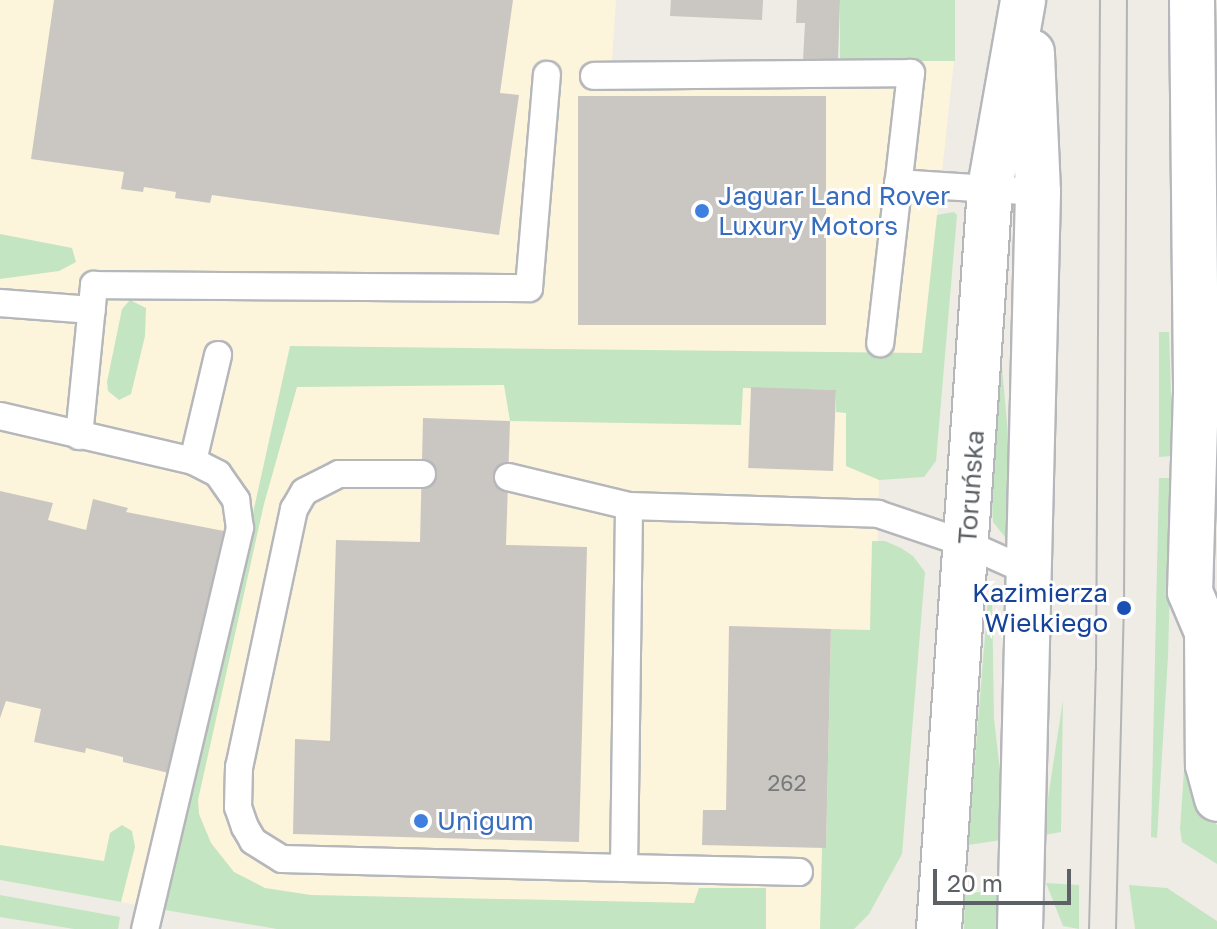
<!DOCTYPE html>
<html>
<head>
<meta charset="utf-8">
<style>
  body { margin:0 }
  #map { position:relative; width:1217px; height:929px; overflow:hidden; background:#efece5; font-family:"Golos Text",sans-serif }
  div>[style] { position:absolute }
  [style*='--x'] { left:calc(var(--x)*1px); top:calc(var(--y)*1px); width:calc(var(--w)*1px); rotate:calc(var(--a)*1deg) }
  .commercial>* { inset:0; background:#fdf4dc }
  .green>* { inset:0; background:#c4e5c2; transform-origin:0 0 }
  .building>* { inset:0; background:#cac7c2; transform-origin:0 0 }
  .roads { filter:drop-shadow(2px 0 #b5b7bb) drop-shadow(-2px 0 #b5b7bb) drop-shadow(0 2px #b5b7bb) drop-shadow(0 -2px #b5b7bb) }
  .lane>* { height:26px; margin:-13px; padding:0 13px; transform-origin:13px; border-radius:13px; background:#fff }
  .street>* { height:44px; margin:-22px; padding:0 22px; transform-origin:22px; border-radius:22px; background:#fff }
  .secondary>* { height:44px; margin:-22px; padding:0 22px; transform-origin:22px; border-radius:22px; background:#fff }
  .tram>* { height:2px; margin:-1px; padding:0 1px; transform-origin:1px; border-radius:1px; background:#b3b4b5 }
  .dots>* { width:22px; height:22px; translate:-50% -50%; box-sizing:border-box; border:4px solid #fff; border-radius:50% }
  span { translate:-50% -50%; white-space:nowrap; text-align:center; line-height:1.15; -webkit-text-stroke:6px #fff; paint-order:stroke }
  .number-label { font-size:22px; color:#787a7c }
  .number-label span { -webkit-text-stroke-width:0 }
  .shop-label { font-size:26px; color:#366cbe }
  .left { translate:0 -50%; text-align:left }
  .street-label { font-size:26px; color:#5d6165 }
  .transit-label { font-size:26px; color:#164399 }
  .right { translate:-100% -50%; text-align:right }
  .scale { position:absolute; left:933px; top:869px; width:138px; height:36px; box-sizing:border-box; border:4px solid #5d6165; border-top:0; padding-left:10px; font-size:24px; line-height:28px; white-space:nowrap; color:#5d6165; -webkit-text-stroke:6px #fff; paint-order:stroke }
</style>
</head>
<body>
<div id="map">
  <div class="commercial">
    <div style="clip-path:polygon(0 0,616px 0,612px 61px,954px 60px,913px 443px,898px 470px,879px 480px,870px 893px,841px 929px,362px 929px,167px 897px,165px 910px,0 880px)"></div>
  </div>
  <div class="green">
    <div style="left:840px;top:0;width:115px;height:61px"></div>
    <div style="clip-path:polygon(954px 212px,957px 215px,936px 461px,924px 477px,879px 480px,846px 466px,846px 413px,836px 412px,836px 390px,743px 388px,741px 425px,510px 421px,504px 385px,297px 387px,264px 504px,198px 800px,199px 814px,211px 843px,234px 872px,265px 888px,311px 895px,694px 903px,699px 888px,766px 888px,766px 929px,277px 929px,165px 910px,290px 346px,922px 353px,937px 215px)"></div>
    <div style="clip-path:polygon(0 234px,72px 248px,76px 262px,59px 271px,0 279px)"></div>
    <div style="clip-path:polygon(1003px 272px,1001px 356px,1011px 468px,1009px 542px,993px 522px,991px 487px)"></div>
    <div style="clip-path:polygon(130px 300px,146px 308px,145px 336px,131px 394px,119px 400px,108px 391px,107px 382px,122px 309px)"></div>
    <div style="clip-path:polygon(1159px 332px,1169px 332px,1173px 456px,1159px 457px)"></div>
    <div style="clip-path:polygon(1159px 478px,1173px 478px,1168px 656px,1157px 838px,1151px 837px)"></div>
    <div style="clip-path:polygon(872px 541px,885px 541px,901px 548px,913px 556px,925px 572px,902px 854px,869px 914px,854px 929px,820px 929px,822px 848px,826px 847px,831px 629px,870px 630px)"></div>
    <div style="clip-path:polygon(992px 593px,994px 719px,1008px 839px,968px 845px,988px 599px)"></div>
    <div style="clip-path:polygon(1194px 625px,1212px 818px,1217px 825px,1217px 864px,1182px 842px,1180px 829px)"></div>
    <div style="clip-path:polygon(1063px 700px,1061px 832px,1044px 835px,1045px 818px)"></div>
    <div style="clip-path:polygon(122px 825px,132px 831px,135px 847px,121px 902px,0 880px,0 845px,104px 861px,110px 833px)"></div>
    <div style="clip-path:polygon(1046px 883px,1079px 885px,1079px 929px,1063px 926px)"></div>
    <div style="clip-path:polygon(1129px 885px,1167px 888px,1217px 921px,1217px 929px,1135px 929px)"></div>
    <div style="clip-path:polygon(1009px 888px,1006px 929px,964px 929px,965px 894px)"></div>
    <div style="clip-path:polygon(0 895px,120px 917px,118px 929px,74px 929px,0 917px)"></div>
  </div>
  <div class="building">
    <div style="clip-path:polygon(54px 0,513px 0,500px 93px,519px 95px,499px 235px,212px 195px,210px 203px,175px 198px,176px 192px,144px 187px,143px 192px,121px 189px,124px 172px,31px 159px)"></div>
    <div style="clip-path:polygon(671px 0,763px 0,762px 20px,670px 16px)"></div>
    <div style="clip-path:polygon(797px 0,840px 0,838px 61px,803px 60px,805px 23px,796px 23px)"></div>
    <div style="left:826px;top:96px;width:229px;height:248px;rotate:90deg"></div>
    <div style="left:751px;top:387px;width:85px;height:81px;rotate:2deg"></div>
    <div style="clip-path:polygon(423px 418px,510px 421px,506px 545px,587px 547px,579px 842px,293px 834px,295px 739px,330px 741px,336px 540px,420px 542px)"></div>
    <div style="clip-path:polygon(0 491px,53px 503px,48px 520px,86px 530px,93px 499px,128px 508px,126px 512px,229px 532px,223px 556px,220px 555px,173px 774px,123px 762px,123px 757px,86px 748px,85px 753px,34px 742px,41px 709px,6px 701px,0 718px)"></div>
    <div style="clip-path:polygon(729px 626px,831px 629px,826px 848px,702px 845px,703px 810px,726px 810px)"></div>
  </div>
  <div class="roads">
    <div class="lane">
      <div style="--x:594;--y:76;--w:317;--a:-0.5"></div>
      <div style="--x:911;--y:73;--w:272;--a:96.5"></div>
      <div style="--x:898;--y:183;--w:140;--a:3.7"></div>
      <div style="--x:0;--y:303;--w:92;--a:4.4"></div>
      <div style="--x:0;--y:416;--w:198;--a:13.1"></div>
      <div style="--x:193;--y:461;--w:28;--a:27"></div>
      <div style="--x:218;--y:474;--w:32;--a:55"></div>
      <div style="--x:236;--y:500;--w:28;--a:82"></div>
      <div style="--x:240;--y:528;--w:412;--a:103.3"></div>
      <div style="--x:79;--y:436;--w:152;--a:-84.3"></div>
      <div style="--x:94;--y:285;--w:435;--a:0.4"></div>
      <div style="--x:529;--y:288;--w:214;--a:-85.2"></div>
      <div style="--x:193;--y:461;--w:109;--a:-76.7"></div>
      <div style="--x:422;--y:474;--w:83;--a:180"></div>
      <div style="--x:339;--y:474;--w:39;--a:153"></div>
      <div style="--x:304;--y:492;--w:20;--a:120"></div>
      <div style="--x:294;--y:509;--w:264;--a:102"></div>
      <div style="--x:239;--y:767;--w:40;--a:91.4"></div>
      <div style="--x:238;--y:807;--w:21;--a:71"></div>
      <div style="--x:245;--y:827;--w:16;--a:60"></div>
      <div style="--x:253;--y:841;--w:34;--a:32"></div>
      <div style="--x:282;--y:859;--w:342;--a:1.5"></div>
      <div style="--x:508;--y:477;--w:124;--a:13.5"></div>
      <div style="--x:799;--y:872;--w:175;--a:-178.7"></div>
      <div style="--x:624;--y:868;--w:362;--a:-89.2"></div>
      <div style="--x:629;--y:506;--w:249;--a:1.8"></div>
      <div style="--x:878;--y:514;--w:94;--a:18.6"></div>
      <div style="--x:967;--y:544;--w:69;--a:24"></div>
    </div>
    <div class="street">
      <div style="--x:1192;--y:0;--w:392;--a:89.4"></div>
      <div style="--x:1196;--y:392;--w:200;--a:91.7"></div>
      <div style="--x:1190;--y:592;--w:43;--a:67"></div>
      <div style="--x:1207;--y:632;--w:133;--a:89.6"></div>
      <div style="--x:1208;--y:765;--w:35;--a:75"></div>
    </div>
    <div class="secondary">
      <div style="--x:939;--y:929;--w:743;--a:-86.06"></div>
      <div style="--x:990;--y:188;--w:191;--a:-80"></div>
      <div style="--x:1020;--y:929;--w:737;--a:-88.6"></div>
      <div style="--x:1038;--y:192;--w:140;--a:-92.5"></div>
    </div>
  </div>
  <div class="tram">
    <div style="--x:1089;--y:929;--w:259;--a:-88.5"></div>
    <div style="--x:1096;--y:670;--w:670;--a:-89.66"></div>
    <div style="--x:1116;--y:929;--w:321;--a:-88.6"></div>
    <div style="--x:1124;--y:608;--w:608;--a:-89.72"></div>
  </div>
  <div class="dots">
    <div style="left:702px;top:211px;background:#3f7fe0"></div>
    <div style="left:1124px;top:608px;background:#1a4fb4"></div>
    <div style="left:421px;top:821px;background:#3f7fe0"></div>
  </div>
  <div class="number-label">
    <span style="left:787px;top:783px">262</span>
  </div>
  <div class="shop-label">
    <span class="left" style="left:718px;top:211px">Jaguar Land Rover<br>Luxury Motors</span>
    <span class="left" style="left:437px;top:821px">Unigum</span>
  </div>
  <div class="street-label">
    <span style="left:971px;top:487px;rotate:-86deg">Toruńska</span>
  </div>
  <div class="transit-label">
    <span class="right" style="left:1108px;top:608px">Kazimierza<br>Wielkiego</span>
  </div>
  <div class="scale">20 m</div>
</div>
</body>
</html>
